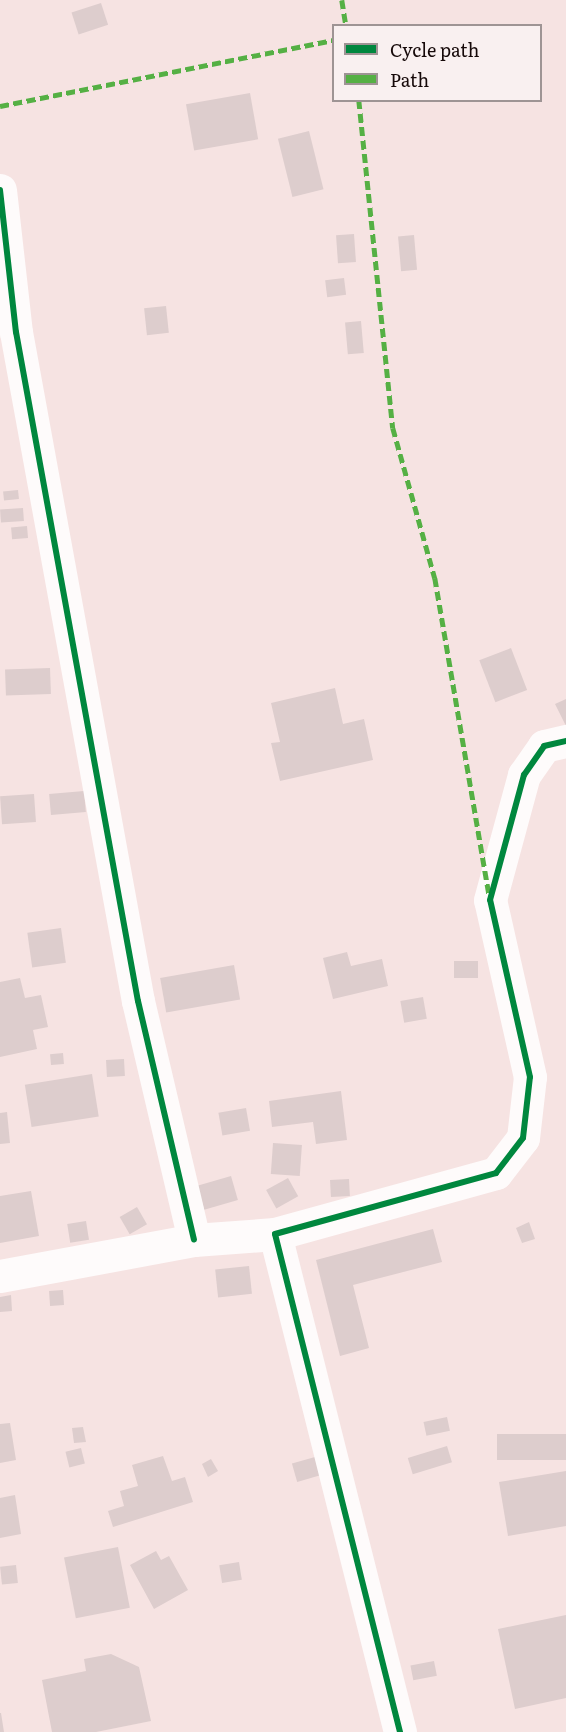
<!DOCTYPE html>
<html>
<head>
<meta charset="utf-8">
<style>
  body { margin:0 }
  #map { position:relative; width:566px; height:1732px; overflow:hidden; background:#f6e3e2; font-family:Literata,serif }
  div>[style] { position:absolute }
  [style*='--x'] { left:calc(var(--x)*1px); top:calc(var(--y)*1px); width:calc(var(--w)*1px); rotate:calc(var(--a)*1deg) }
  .building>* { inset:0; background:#ddcdcd; transform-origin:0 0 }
  .street>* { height:33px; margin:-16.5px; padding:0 16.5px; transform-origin:16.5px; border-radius:16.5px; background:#fefbfb }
  .quiet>* { height:4.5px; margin-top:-2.25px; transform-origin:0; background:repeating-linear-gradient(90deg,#55b044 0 9px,transparent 0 13.5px) }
  .cycleway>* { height:6px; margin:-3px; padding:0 3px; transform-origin:3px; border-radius:3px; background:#00873e }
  span { translate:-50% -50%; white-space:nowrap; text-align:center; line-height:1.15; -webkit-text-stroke:5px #f9f0f0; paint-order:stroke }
  .legend { position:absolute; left:332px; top:24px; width:210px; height:78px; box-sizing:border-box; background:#f9f0f0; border:2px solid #9e9494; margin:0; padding:8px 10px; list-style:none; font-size:18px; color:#160909 }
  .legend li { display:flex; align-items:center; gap:12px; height:30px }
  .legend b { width:30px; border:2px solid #9e9494 }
</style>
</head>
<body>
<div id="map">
  <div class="building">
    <div style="left:101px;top:3px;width:23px;height:31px;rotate:72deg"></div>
    <div style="left:250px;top:93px;width:47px;height:65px;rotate:80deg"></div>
    <div style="left:309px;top:131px;width:60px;height:32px;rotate:76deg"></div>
    <div style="left:354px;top:234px;width:28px;height:18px;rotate:86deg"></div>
    <div style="left:414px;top:235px;width:35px;height:16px;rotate:85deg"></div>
    <div style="left:344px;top:278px;width:17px;height:19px;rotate:83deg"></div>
    <div style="left:166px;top:306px;width:27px;height:22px;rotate:84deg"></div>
    <div style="left:361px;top:321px;width:32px;height:16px;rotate:85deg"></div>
    <div style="left:18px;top:490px;width:9px;height:15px;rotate:84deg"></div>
    <div style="left:23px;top:508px;width:13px;height:23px;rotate:86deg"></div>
    <div style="left:27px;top:526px;width:12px;height:16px;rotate:85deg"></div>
    <div style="left:511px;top:648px;width:45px;height:34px;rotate:69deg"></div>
    <div style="left:50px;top:668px;width:26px;height:45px;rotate:88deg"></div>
    <div style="clip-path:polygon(335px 688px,343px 724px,364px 719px,373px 760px,280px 781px,271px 743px,280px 742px,271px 703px)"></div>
    <div style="clip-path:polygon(566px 699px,566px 726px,555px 704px)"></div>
    <div style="left:84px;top:791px;width:21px;height:35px;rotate:85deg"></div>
    <div style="left:34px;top:794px;width:28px;height:34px;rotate:86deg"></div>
    <div style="left:61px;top:928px;width:35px;height:34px;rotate:82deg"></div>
    <div style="clip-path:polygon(347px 952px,351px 966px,382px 959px,388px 986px,333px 999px,323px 958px)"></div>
    <div style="left:478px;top:961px;width:17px;height:24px;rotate:90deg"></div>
    <div style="left:234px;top:965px;width:35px;height:75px;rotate:80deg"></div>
    <div style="clip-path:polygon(20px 978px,25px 998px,41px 995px,48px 1027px,33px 1030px,37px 1049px,0 1057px,0 982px)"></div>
    <div style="left:423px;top:997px;width:22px;height:23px;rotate:80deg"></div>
    <div style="left:63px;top:1053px;width:11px;height:13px;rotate:85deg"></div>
    <div style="left:124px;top:1059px;width:17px;height:18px;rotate:87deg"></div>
    <div style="left:92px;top:1074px;width:43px;height:68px;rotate:81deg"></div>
    <div style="clip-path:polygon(341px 1091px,347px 1140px,316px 1144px,313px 1122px,272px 1127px,269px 1101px)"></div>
    <div style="left:246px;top:1108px;width:23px;height:28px;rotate:80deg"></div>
    <div style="clip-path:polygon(7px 1112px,10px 1143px,0 1144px,0 1113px)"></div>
    <div style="left:273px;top:1143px;width:29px;height:31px;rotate:4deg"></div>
    <div style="left:231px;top:1176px;width:25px;height:35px;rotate:74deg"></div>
    <div style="left:288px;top:1178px;width:21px;height:25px;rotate:61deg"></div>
    <div style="left:349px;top:1179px;width:17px;height:19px;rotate:87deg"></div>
    <div style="clip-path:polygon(31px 1191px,39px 1236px,0 1243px,0 1196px)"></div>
    <div style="left:137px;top:1207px;width:20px;height:20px;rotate:60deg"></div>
    <div style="left:86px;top:1221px;width:19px;height:19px;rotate:81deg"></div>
    <div style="clip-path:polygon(529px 1222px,535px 1239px,522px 1243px,516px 1228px)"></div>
    <div style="clip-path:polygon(433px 1229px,442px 1262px,353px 1285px,369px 1348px,340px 1356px,316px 1260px)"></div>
    <div style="left:249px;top:1266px;width:28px;height:34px;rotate:84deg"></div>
    <div style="left:63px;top:1290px;width:15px;height:14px;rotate:86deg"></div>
    <div style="clip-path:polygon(11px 1295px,12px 1311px,0 1312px,0 1297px)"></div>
    <div style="left:447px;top:1417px;width:14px;height:24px;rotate:78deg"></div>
    <div style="clip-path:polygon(10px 1423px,16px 1460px,0 1463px,0 1424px)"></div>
    <div style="clip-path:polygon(83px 1427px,86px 1442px,74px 1443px,72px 1428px)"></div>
    <div style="left:566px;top:1434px;width:26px;height:69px;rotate:90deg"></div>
    <div style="left:447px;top:1446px;width:17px;height:41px;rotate:73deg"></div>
    <div style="left:81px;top:1448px;width:16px;height:16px;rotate:76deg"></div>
    <div style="clip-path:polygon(163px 1456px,172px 1481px,185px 1477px,193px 1502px,113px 1527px,108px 1511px,124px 1506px,120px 1491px,138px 1486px,132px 1465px)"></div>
    <div style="left:315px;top:1457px;width:19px;height:24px;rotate:74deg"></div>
    <div style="clip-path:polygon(211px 1459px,218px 1471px,208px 1477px,202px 1464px)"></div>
    <div style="clip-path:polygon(566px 1471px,566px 1526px,508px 1536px,499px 1482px)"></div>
    <div style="clip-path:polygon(15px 1495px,21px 1534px,0 1538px,0 1498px)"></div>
    <div style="left:118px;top:1547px;width:62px;height:55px;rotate:79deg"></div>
    <div style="clip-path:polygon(156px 1551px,161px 1560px,169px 1556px,188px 1590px,154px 1609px,130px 1565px)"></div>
    <div style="left:239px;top:1562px;width:18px;height:20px;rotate:81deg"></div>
    <div style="left:16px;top:1565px;width:18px;height:16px;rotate:84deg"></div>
    <div style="clip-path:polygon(566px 1615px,566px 1698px,515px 1709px,498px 1629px)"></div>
    <div style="clip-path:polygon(111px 1654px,139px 1667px,151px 1721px,96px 1732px,52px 1732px,42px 1680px,86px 1671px,84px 1659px)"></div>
    <div style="left:434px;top:1661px;width:15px;height:24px;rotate:79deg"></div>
    <div style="clip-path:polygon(0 1713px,1px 1713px,4px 1732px,0 1732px)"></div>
  </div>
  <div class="street">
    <div style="--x:0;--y:190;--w:143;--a:83.6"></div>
    <div style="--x:16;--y:332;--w:680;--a:79.67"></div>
    <div style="--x:138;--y:1001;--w:245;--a:76.8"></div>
    <div style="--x:0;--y:1276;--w:197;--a:-10.5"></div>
    <div style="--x:194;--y:1240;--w:81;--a:-4.2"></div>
    <div style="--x:400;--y:1732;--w:513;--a:-104.09"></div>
    <div style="--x:275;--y:1234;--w:229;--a:-15.4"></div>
    <div style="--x:496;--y:1173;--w:44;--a:-52.4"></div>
    <div style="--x:523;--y:1138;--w:61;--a:-83.5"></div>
    <div style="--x:530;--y:1077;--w:181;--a:-102.7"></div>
    <div style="--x:490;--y:900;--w:130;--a:-74.8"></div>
    <div style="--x:524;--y:775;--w:35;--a:-55"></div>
    <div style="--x:544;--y:746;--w:23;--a:-13"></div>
  </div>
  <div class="quiet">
    <div style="--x:342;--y:0;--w:26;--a:81"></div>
    <div style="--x:359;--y:100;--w:330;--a:84.1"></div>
    <div style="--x:393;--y:428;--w:156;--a:74.4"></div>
    <div style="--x:435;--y:578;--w:321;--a:80.3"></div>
    <div style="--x:0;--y:106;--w:340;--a:-11.2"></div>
  </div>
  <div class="cycleway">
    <div style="--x:0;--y:190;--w:143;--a:83.6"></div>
    <div style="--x:16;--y:332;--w:680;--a:79.67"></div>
    <div style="--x:138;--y:1001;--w:245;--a:76.8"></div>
    <div style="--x:400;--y:1732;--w:513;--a:-104.09"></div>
    <div style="--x:275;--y:1234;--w:229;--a:-15.4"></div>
    <div style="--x:496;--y:1173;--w:44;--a:-52.4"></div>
    <div style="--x:523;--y:1138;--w:61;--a:-83.5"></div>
    <div style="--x:530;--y:1077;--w:181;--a:-102.7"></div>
    <div style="--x:490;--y:900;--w:130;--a:-74.8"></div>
    <div style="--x:524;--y:775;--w:35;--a:-55"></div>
    <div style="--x:544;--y:746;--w:23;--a:-13"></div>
  </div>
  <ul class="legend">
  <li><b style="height:8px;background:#00873e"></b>Cycle path</li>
  <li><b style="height:8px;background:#55b044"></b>Path</li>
  </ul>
</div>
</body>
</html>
